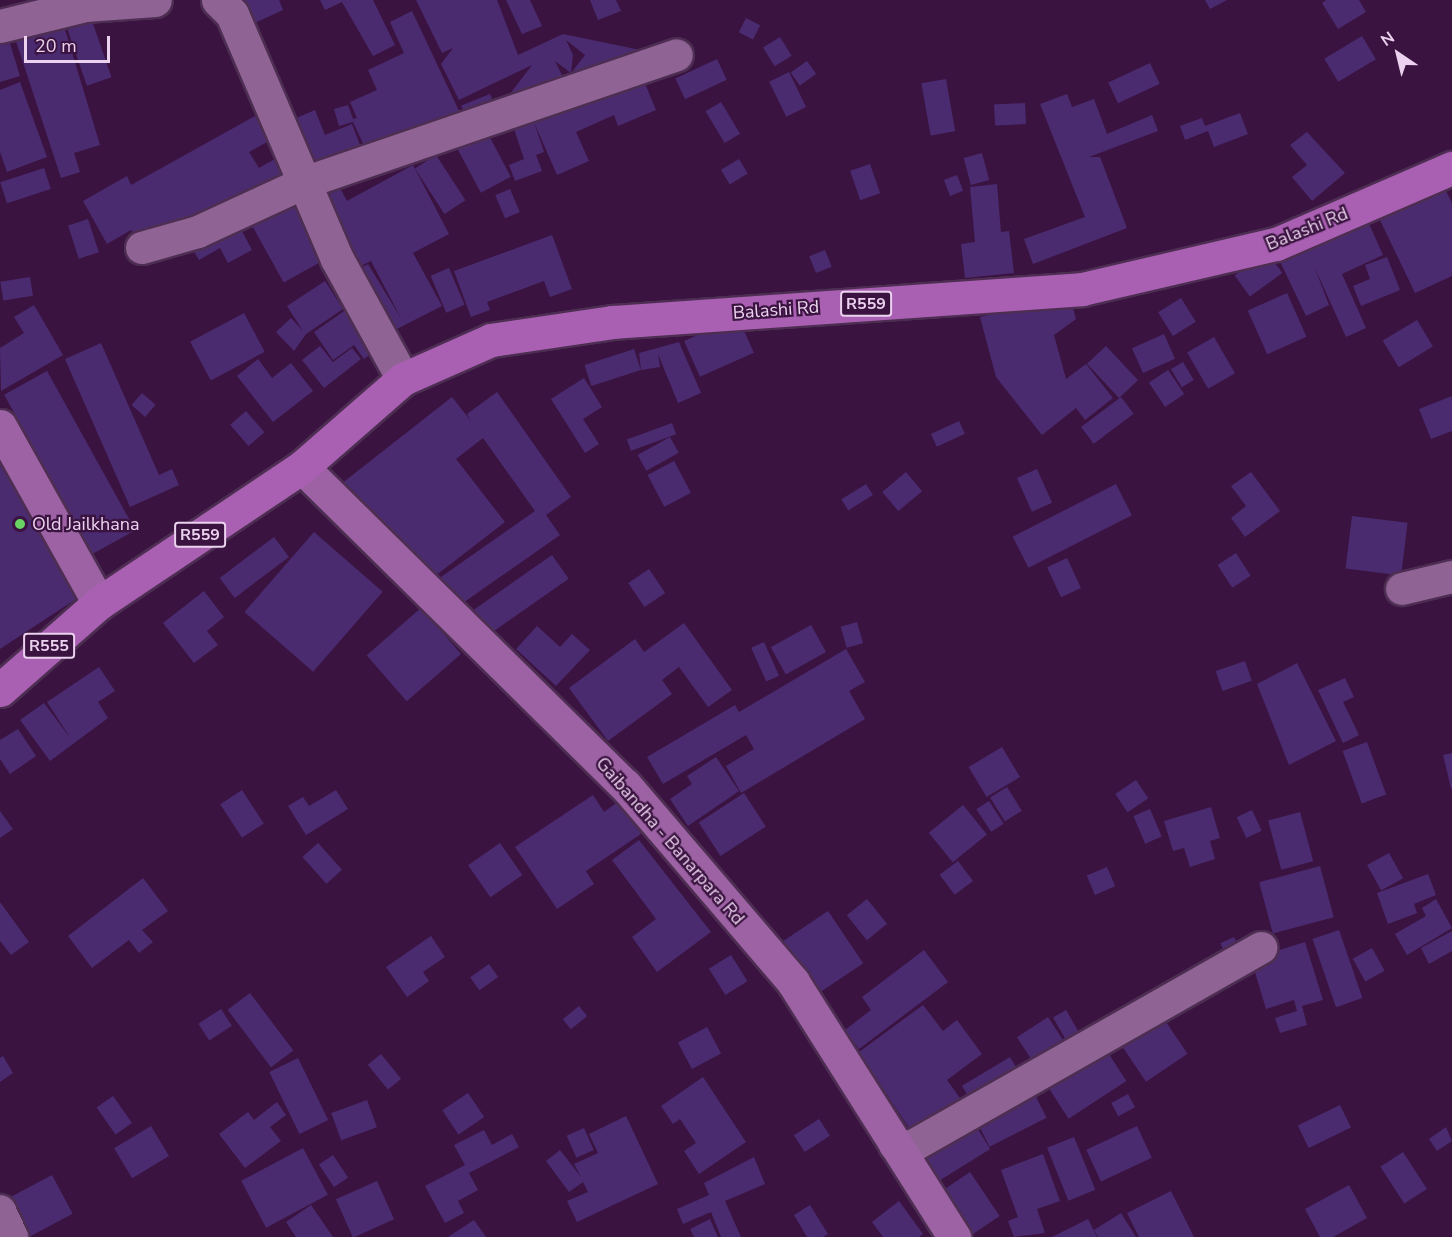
<!DOCTYPE html>
<html>
<head>
<meta charset="utf-8">
<style>
  body { margin:0 }
  #map { position:relative; width:1452px; height:1237px; overflow:hidden; background:#3a1340; font-family:"Nunito Sans",sans-serif }
  div>[style] { position:absolute }
  [style*='--x'] { left:calc(var(--x)*1px); top:calc(var(--y)*1px); width:calc(var(--w)*1px); rotate:calc(var(--a)*1deg) }
  .building>* { inset:0; background:#4b2b70; transform-origin:0 0 }
  .roads { filter:drop-shadow(2px 0 #4d2e52) drop-shadow(-2px 0 #4d2e52) drop-shadow(0 2px #4d2e52) drop-shadow(0 -2px #4d2e52) }
  .minor>* { height:32px; margin:-16px; padding:0 16px; transform-origin:16px; border-radius:16px; background:#8f6394 }
  .tertiary>* { height:33px; margin:-16.5px; padding:0 16.5px; transform-origin:16.5px; border-radius:16.5px; background:#8f6394 }
  .secondary>* { height:33px; margin:-16.5px; padding:0 16.5px; transform-origin:16.5px; border-radius:16.5px; background:#9c62a3 }
  .primary>* { height:33px; margin:-16.5px; padding:0 16.5px; transform-origin:16.5px; border-radius:16.5px; background:#a960b2 }
  .dots>* { width:16px; height:16px; translate:-50% -50%; box-sizing:border-box; border:3px solid #3a1340; border-radius:50% }
  span { translate:-50% -50%; white-space:nowrap; text-align:center; line-height:1.15; -webkit-text-stroke:4.5px #3a1340; paint-order:stroke }
  .shield-label span { padding:2px 4px; background:#3a1340; border:2px solid; border-radius:4px; -webkit-text-stroke-width:0 }
  .shield-label { font-size:16px; color:#ebd2ee; font-weight:700 }
  .street-label { font-size:18px; color:#ebd2ee }
  .poi-label { font-size:18px; color:#ebd2ee }
  .left { translate:0 -50%; text-align:left }
  .north { position:absolute; left:1368px; top:24px; width:60px; height:60px; -webkit-text-stroke:4px #3a1340; paint-order:stroke; rotate:325deg; font-size:16px; font-weight:700; line-height:24px; text-align:center; color:#ebd2ee }
  .north::after { content:''; display:block; margin:auto; width:21px; height:27px; background:#ebd2ee; clip-path:polygon(50% 0,100% 100%,50% 72%,0 100%) }
  .scale { position:absolute; left:24px; top:36px; width:86px; height:27px; box-sizing:border-box; border:3px solid #ebd2ee; border-top:0; padding-left:8px; font-size:18px; line-height:21px; white-space:nowrap; color:#ebd2ee; -webkit-text-stroke:4px #3a1340; paint-order:stroke }
</style>
</head>
<body>
<div id="map">
  <div class="building">
    <div style="clip-path:polygon(236px 0,279px 0,283px 10px,248px 26px)"></div>
    <div style="clip-path:polygon(320px 0,373px 0,395px 45px,373px 56px,342px 2px,325px 10px)"></div>
    <div style="clip-path:polygon(416px 0,497px 0,518px 55px,563px 34px,650px 52px,585px 83px,571px 73px,585px 55px,566px 40px,573px 55px,571px 73px,555px 61px,570px 91px,506px 99px,532px 65px,459px 100px,441px 64px,453px 48px,442px 53px)"></div>
    <div style="clip-path:polygon(506px 0,530px 0,542px 26px,522px 34px)"></div>
    <div style="clip-path:polygon(590px 0,616px 0,621px 11px,598px 20px)"></div>
    <div style="clip-path:polygon(1205px 0,1227px 0,1210px 9px)"></div>
    <div style="clip-path:polygon(1326px 0,1359px 0,1366px 12px,1338px 29px,1322px 3px)"></div>
    <div style="clip-path:polygon(412px 11px,468px 130px,375px 169px,353px 122px,339px 126px,334px 109px,348px 105px,353px 119px,357px 118px,350px 102px,377px 90px,368px 70px,404px 53px,390px 22px)"></div>
    <div style="left:89px;top:12px;width:69px;height:26px;rotate:71deg"></div>
    <div style="clip-path:polygon(61px 16px,100px 145px,74px 153px,80px 172px,61px 178px,13px 32px)"></div>
    <div style="left:746px;top:18px;width:16px;height:16px;rotate:27deg"></div>
    <div style="clip-path:polygon(7px 34px,20px 76px,0 82px,0 36px)"></div>
    <div style="left:1362px;top:36px;width:27px;height:44px;rotate:59deg"></div>
    <div style="left:780px;top:37px;width:22px;height:20px;rotate:58deg"></div>
    <div style="left:717px;top:59px;width:23px;height:46px;rotate:65deg"></div>
    <div style="left:807px;top:61px;width:16px;height:20px;rotate:55deg"></div>
    <div style="left:1150px;top:63px;width:23px;height:46px;rotate:65deg"></div>
    <div style="left:789px;top:72px;width:39px;height:22px;rotate:64deg"></div>
    <div style="clip-path:polygon(641px 74px,656px 110px,618px 126px,614px 115px,576px 132px,589px 161px,557px 175px,533px 120px)"></div>
    <div style="left:946px;top:79px;width:53px;height:25px;rotate:80deg"></div>
    <div style="clip-path:polygon(20px 82px,47px 157px,7px 172px,0 152px,0 90px)"></div>
    <div style="left:490px;top:94px;width:27px;height:31px;rotate:68deg"></div>
    <div style="clip-path:polygon(1067px 94px,1072px 107px,1094px 99px,1107px 134px,1152px 115px,1158px 131px,1089px 157px,1100px 157px,1127px 228px,1033px 264px,1024px 239px,1085px 217px,1040px 104px)"></div>
    <div style="left:721px;top:102px;width:37px;height:18px;rotate:59deg"></div>
    <div style="left:1025px;top:103px;width:21px;height:31px;rotate:87deg"></div>
    <div style="clip-path:polygon(315px 110px,325px 135px,352px 124px,370px 171px,316px 193px,287px 122px)"></div>
    <div style="clip-path:polygon(1240px 113px,1248px 134px,1214px 147px,1208px 131px,1185px 140px,1180px 126px,1202px 118px,1205px 126px)"></div>
    <div style="clip-path:polygon(255px 116px,269px 141px,249px 152px,259px 168px,280px 156px,295px 184px,235px 218px,252px 250px,228px 263px,220px 248px,199px 260px,183px 233px,144px 255px,131px 230px,107px 244px,83px 201px,127px 176px,131px 185px)"></div>
    <div style="clip-path:polygon(533px 119px,544px 152px,536px 155px,542px 171px,515px 181px,509px 165px,524px 159px,513px 126px)"></div>
    <div style="left:486px;top:130px;width:53px;height:34px;rotate:62deg"></div>
    <div style="clip-path:polygon(1307px 132px,1345px 173px,1312px 201px,1292px 177px,1307px 165px,1290px 145px)"></div>
    <div style="left:982px;top:153px;width:28px;height:19px;rotate:75deg"></div>
    <div style="left:436px;top:155px;width:54px;height:25px;rotate:57deg"></div>
    <div style="left:739px;top:159px;width:17px;height:21px;rotate:59deg"></div>
    <div style="left:870px;top:164px;width:31px;height:21px;rotate:71deg"></div>
    <div style="clip-path:polygon(413px 165px,449px 234px,413px 253px,442px 306px,385px 335px,349px 275px,368px 264px,402px 320px,371px 261px,355px 269px,320px 199px,340px 188px,347px 201px)"></div>
    <div style="left:44px;top:168px;width:22px;height:46px;rotate:72deg"></div>
    <div style="left:957px;top:175px;width:17px;height:14px;rotate:69deg"></div>
    <div style="clip-path:polygon(997px 184px,1001px 232px,1009px 231px,1014px 273px,965px 278px,961px 244px,975px 242px,970px 187px)"></div>
    <div style="clip-path:polygon(1444px 187px,1452px 203px,1452px 276px,1415px 293px,1379px 218px)"></div>
    <div style="left:510px;top:189px;width:25px;height:16px;rotate:67deg"></div>
    <div style="left:302px;top:198px;width:65px;height:57px;rotate:61deg"></div>
    <div style="clip-path:polygon(1366px 217px,1383px 255px,1342px 274px,1366px 328px,1346px 337px,1314px 266px,1329px 305px,1306px 316px,1276px 253px)"></div>
    <div style="left:88px;top:219px;width:35px;height:21px;rotate:72deg"></div>
    <div style="clip-path:polygon(552px 235px,572px 289px,550px 297px,544px 281px,487px 302px,490px 310px,471px 317px,454px 271px)"></div>
    <div style="left:825px;top:250px;width:18px;height:17px;rotate:68deg"></div>
    <div style="left:1267px;top:252px;width:26px;height:40px;rotate:54deg"></div>
    <div style="clip-path:polygon(1387px 257px,1400px 290px,1361px 306px,1353px 286px,1370px 279px,1365px 265px)"></div>
    <div style="left:449px;top:268px;width:40px;height:20px;rotate:67deg"></div>
    <div style="left:30px;top:277px;width:19px;height:30px;rotate:81deg"></div>
    <div style="clip-path:polygon(336px 280px,383px 344px,364px 359px,354px 345px,333px 360px,314px 332px,347px 309px,329px 285px)"></div>
    <div style="clip-path:polygon(325px 281px,343px 309px,306px 334px,294px 351px,276px 332px,291px 318px,303px 331px,287px 306px)"></div>
    <div style="clip-path:polygon(1069px 293px,1076px 319px,1054px 335px,1066px 379px,1086px 364px,1113px 398px,1085px 420px,1076px 408px,1042px 435px,996px 377px,980px 317px)"></div>
    <div style="left:1287px;top:293px;width:48px;height:43px;rotate:66deg"></div>
    <div style="left:1181px;top:298px;width:28px;height:27px;rotate:58deg"></div>
    <div style="clip-path:polygon(34px 305px,63px 355px,1px 391px,0 348px,24px 333px,14px 317px)"></div>
    <div style="left:244px;top:313px;width:44px;height:61px;rotate:62deg"></div>
    <div style="left:738px;top:317px;width:39px;height:59px;rotate:66deg"></div>
    <div style="left:1417px;top:320px;width:31px;height:40px;rotate:59deg"></div>
    <div style="left:1164px;top:334px;width:27px;height:35px;rotate:66deg"></div>
    <div style="left:1214px;top:337px;width:42px;height:31px;rotate:60deg"></div>
    <div style="clip-path:polygon(679px 342px,701px 393px,678px 403px,658px 354px,660px 367px,641px 370px,639px 353px)"></div>
    <div style="clip-path:polygon(101px 343px,159px 475px,172px 469px,179px 485px,130px 507px,65px 359px)"></div>
    <div style="clip-path:polygon(320px 346px,333px 362px,352px 348px,361px 359px,324px 388px,302px 360px)"></div>
    <div style="left:1106px;top:346px;width:47px;height:26px;rotate:47deg"></div>
    <div style="left:634px;top:349px;width:22px;height:52px;rotate:72deg"></div>
    <div style="clip-path:polygon(258px 359px,272px 378px,291px 363px,313px 391px,273px 422px,237px 376px)"></div>
    <div style="left:1183px;top:362px;width:21px;height:14px;rotate:59deg"></div>
    <div style="left:1168px;top:370px;width:29px;height:23px;rotate:56deg"></div>
    <div style="left:47px;top:371px;width:182px;height:49px;rotate:61deg"></div>
    <div style="clip-path:polygon(584px 378px,602px 407px,583px 419px,599px 444px,585px 453px,551px 399px)"></div>
    <div style="clip-path:polygon(497px 392px,571px 497px,546px 515px,560px 535px,460px 605px,441px 577px,535px 511px,483px 438px,456px 459px,505px 522px,421px 587px,341px 484px,452px 397px,471px 421px,467px 414px)"></div>
    <div style="left:142px;top:393px;width:18px;height:16px;rotate:41deg"></div>
    <div style="clip-path:polygon(1452px 396px,1452px 431px,1431px 439px,1419px 409px)"></div>
    <div style="left:1121px;top:397px;width:21px;height:50px;rotate:53deg"></div>
    <div style="left:246px;top:411px;width:28px;height:21px;rotate:49deg"></div>
    <div style="left:959px;top:421px;width:14px;height:31px;rotate:65deg"></div>
    <div style="left:672px;top:423px;width:12px;height:48px;rotate:70deg"></div>
    <div style="left:670px;top:437px;width:18px;height:37px;rotate:61deg"></div>
    <div style="clip-path:polygon(0 451px,79px 597px,0 649px)"></div>
    <div style="left:674px;top:461px;width:36px;height:30px;rotate:62deg"></div>
    <div style="left:1037px;top:469px;width:37px;height:22px;rotate:66deg"></div>
    <div style="left:906px;top:472px;width:25px;height:31px;rotate:50deg"></div>
    <div style="clip-path:polygon(1251px 472px,1280px 511px,1245px 537px,1231px 518px,1246px 506px,1231px 486px)"></div>
    <div style="left:866px;top:484px;width:13px;height:29px;rotate:58deg"></div>
    <div style="left:1116px;top:484px;width:35px;height:116px;rotate:63deg"></div>
    <div style="left:1352px;top:516px;width:56px;height:53px;rotate:7deg"></div>
    <div style="left:314px;top:532px;width:91px;height:106px;rotate:41deg"></div>
    <div style="left:274px;top:537px;width:25px;height:68px;rotate:53deg"></div>
    <div style="left:1236px;top:553px;width:27px;height:22px;rotate:57deg"></div>
    <div style="left:552px;top:555px;width:29px;height:95px;rotate:55deg"></div>
    <div style="left:1067px;top:558px;width:33px;height:22px;rotate:65deg"></div>
    <div style="left:649px;top:569px;width:29px;height:25px;rotate:56deg"></div>
    <div style="clip-path:polygon(204px 591px,224px 617px,207px 631px,218px 645px,194px 663px,163px 623px)"></div>
    <div style="left:421px;top:608px;width:61px;height:72px;rotate:49deg"></div>
    <div style="left:857px;top:622px;width:22px;height:17px;rotate:74deg"></div>
    <div style="clip-path:polygon(684px 623px,732px 690px,708px 707px,679px 667px,662px 680px,672px 694px,608px 741px,569px 688px,635px 639px,644px 652px)"></div>
    <div style="left:811px;top:625px;width:31px;height:46px;rotate:61deg"></div>
    <div style="clip-path:polygon(537px 626px,560px 647px,572px 634px,590px 650px,556px 686px,516px 649px)"></div>
    <div style="left:764px;top:642px;width:37px;height:14px;rotate:66deg"></div>
    <div style="clip-path:polygon(846px 649px,865px 682px,849px 691px,865px 719px,741px 793px,726px 766px,754px 749px,746px 735px,663px 784px,647px 757px,735px 705px,739px 712px)"></div>
    <div style="left:1245px;top:661px;width:21px;height:31px;rotate:71deg"></div>
    <div style="clip-path:polygon(1297px 663px,1336px 741px,1289px 765px,1257px 684px)"></div>
    <div style="clip-path:polygon(99px 667px,115px 691px,98px 702px,108px 718px,50px 761px,20px 720px,44px 703px,71px 739px,47px 702px)"></div>
    <div style="clip-path:polygon(1345px 678px,1354px 697px,1343px 702px,1359px 735px,1343px 743px,1318px 690px)"></div>
    <div style="clip-path:polygon(18px 729px,36px 756px,10px 774px,0 759px,0 740px)"></div>
    <div style="left:1367px;top:742px;width:56px;height:26px;rotate:70deg"></div>
    <div style="left:1002px;top:747px;width:35px;height:39px;rotate:59deg"></div>
    <div style="clip-path:polygon(1452px 753px,1452px 788px,1451px 788px,1443px 755px)"></div>
    <div style="clip-path:polygon(716px 757px,739px 791px,688px 826px,670px 799px,692px 784px,687px 776px)"></div>
    <div style="left:1136px;top:780px;width:22px;height:25px;rotate:56deg"></div>
    <div style="left:1007px;top:787px;width:28px;height:20px;rotate:58deg"></div>
    <div style="left:242px;top:790px;width:40px;height:26px;rotate:57deg"></div>
    <div style="clip-path:polygon(336px 790px,348px 809px,306px 835px,288px 806px,303px 797px,309px 806px)"></div>
    <div style="left:744px;top:793px;width:40px;height:54px;rotate:57deg"></div>
    <div style="clip-path:polygon(593px 795px,604px 812px,619px 801px,641px 834px,586px 871px,594px 884px,557px 909px,515px 847px)"></div>
    <div style="left:989px;top:801px;width:27px;height:15px;rotate:57deg"></div>
    <div style="left:963px;top:805px;width:38px;height:44px;rotate:51deg"></div>
    <div style="clip-path:polygon(1211px 807px,1220px 838px,1210px 841px,1215px 859px,1190px 867px,1184px 848px,1173px 851px,1164px 821px)"></div>
    <div style="left:1150px;top:809px;width:30px;height:18px;rotate:67deg"></div>
    <div style="left:1252px;top:810px;width:23px;height:17px;rotate:65deg"></div>
    <div style="clip-path:polygon(0 811px,13px 829px,0 838px)"></div>
    <div style="left:1300px;top:812px;width:51px;height:33px;rotate:75deg"></div>
    <div style="clip-path:polygon(639px 840px,711px 932px,657px 972px,632px 937px,656px 919px,612px 860px)"></div>
    <div style="left:318px;top:843px;width:36px;height:21px;rotate:48deg"></div>
    <div style="left:500px;top:843px;width:39px;height:39px;rotate:55deg"></div>
    <div style="left:1389px;top:853px;width:29px;height:25px;rotate:61deg"></div>
    <div style="left:958px;top:861px;width:25px;height:23px;rotate:53deg"></div>
    <div style="left:1320px;top:866px;width:53px;height:63px;rotate:75deg"></div>
    <div style="left:1107px;top:867px;width:21px;height:22px;rotate:67deg"></div>
    <div style="clip-path:polygon(1428px 874px,1436px 895px,1414px 904px,1417px 913px,1388px 924px,1377px 893px)"></div>
    <div style="clip-path:polygon(143px 878px,168px 911px,142px 930px,153px 942px,139px 953px,129px 940px,92px 968px,68px 936px)"></div>
    <div style="left:867px;top:899px;width:32px;height:26px;rotate:51deg"></div>
    <div style="clip-path:polygon(1436px 899px,1452px 928px,1407px 955px,1395px 934px,1426px 916px,1422px 908px)"></div>
    <div style="clip-path:polygon(0 902px,29px 942px,11px 955px,0 941px)"></div>
    <div style="left:828px;top:911px;width:63px;height:57px;rotate:56deg"></div>
    <div style="left:1339px;top:930px;width:72px;height:28px;rotate:71deg"></div>
    <div style="clip-path:polygon(1452px 931px,1452px 951px,1429px 964px,1421px 948px)"></div>
    <div style="clip-path:polygon(431px 936px,445px 957px,423px 972px,429px 981px,407px 997px,386px 967px)"></div>
    <div style="left:1234px;top:937px;width:19px;height:15px;rotate:65deg"></div>
    <div style="clip-path:polygon(1305px 942px,1323px 1000px,1302px 1006px,1307px 1025px,1280px 1033px,1275px 1018px,1297px 1011px,1294px 1000px,1266px 1009px,1251px 959px)"></div>
    <div style="left:1372px;top:948px;width:26px;height:22px;rotate:61deg"></div>
    <div style="clip-path:polygon(924px 950px,948px 982px,859px 1049px,845px 1030px,871px 1010px,862px 997px)"></div>
    <div style="left:731px;top:955px;width:31px;height:26px;rotate:58deg"></div>
    <div style="left:489px;top:964px;width:16px;height:23px;rotate:55deg"></div>
    <div style="left:250px;top:993px;width:72px;height:28px;rotate:53deg"></div>
    <div style="clip-path:polygon(923px 1005px,943px 1031px,957px 1020px,982px 1054px,947px 1080px,965px 1105px,917px 1140px,859px 1052px)"></div>
    <div style="left:579px;top:1006px;width:13px;height:21px;rotate:51deg"></div>
    <div style="left:221px;top:1009px;width:20px;height:27px;rotate:57deg"></div>
    <div style="left:1066px;top:1010px;width:30px;height:15px;rotate:60deg"></div>
    <div style="left:1048px;top:1017px;width:37px;height:37px;rotate:57deg"></div>
    <div style="left:1164px;top:1019px;width:42px;height:50px;rotate:56deg"></div>
    <div style="left:707px;top:1027px;width:30px;height:33px;rotate:62deg"></div>
    <div style="left:1103px;top:1045px;width:43px;height:69px;rotate:57deg"></div>
    <div style="left:381px;top:1054px;width:32px;height:17px;rotate:51deg"></div>
    <div style="clip-path:polygon(3px 1056px,13px 1073px,0 1082px,0 1058px)"></div>
    <div style="left:1010px;top:1057px;width:23px;height:56px;rotate:59deg"></div>
    <div style="left:298px;top:1058px;width:69px;height:32px;rotate:64deg"></div>
    <div style="clip-path:polygon(703px 1077px,746px 1142px,699px 1174px,684px 1151px,696px 1143px,680px 1119px,673px 1124px,661px 1106px)"></div>
    <div style="left:1033px;top:1091px;width:30px;height:64px;rotate:63deg"></div>
    <div style="left:468px;top:1093px;width:29px;height:31px;rotate:56deg"></div>
    <div style="left:1128px;top:1094px;width:15px;height:19px;rotate:62deg"></div>
    <div style="left:113px;top:1096px;width:33px;height:20px;rotate:55deg"></div>
    <div style="left:367px;top:1100px;width:29px;height:38px;rotate:70deg"></div>
    <div style="clip-path:polygon(277px 1102px,286px 1115px,270px 1127px,281px 1141px,245px 1168px,219px 1134px,248px 1112px,254px 1120px)"></div>
    <div style="left:1340px;top:1105px;width:25px;height:47px;rotate:64deg"></div>
    <div style="left:969px;top:1115px;width:40px;height:62px;rotate:58deg"></div>
    <div style="clip-path:polygon(626px 1116px,658px 1184px,577px 1222px,567px 1201px,588px 1192px,583px 1182px,569px 1192px,546px 1161px,560px 1150px,581px 1177px,574px 1164px,598px 1153px,589px 1134px)"></div>
    <div style="left:819px;top:1119px;width:20px;height:30px;rotate:57deg"></div>
    <div style="left:151px;top:1126px;width:35px;height:43px;rotate:59deg"></div>
    <div style="left:1137px;top:1126px;width:35px;height:56px;rotate:65deg"></div>
    <div style="clip-path:polygon(1446px 1127px,1452px 1141px,1437px 1151px,1429px 1139px)"></div>
    <div style="left:584px;top:1128px;width:24px;height:19px;rotate:66deg"></div>
    <div style="clip-path:polygon(484px 1130px,492px 1145px,512px 1134px,519px 1147px,469px 1173px,478px 1190px,458px 1201px,464px 1213px,445px 1223px,425px 1186px,465px 1165px,454px 1145px)"></div>
    <div style="left:1074px;top:1137px;width:57px;height:29px;rotate:68deg"></div>
    <div style="left:303px;top:1148px;width:53px;height:70px;rotate:62deg"></div>
    <div style="left:1403px;top:1152px;width:44px;height:27px;rotate:57deg"></div>
    <div style="clip-path:polygon(1043px 1154px,1060px 1201px,1037px 1209px,1045px 1233px,1014px 1237px,1008px 1221px,1018px 1217px,1001px 1170px)"></div>
    <div style="left:333px;top:1155px;width:27px;height:17px;rotate:56deg"></div>
    <div style="clip-path:polygon(754px 1157px,765px 1184px,725px 1201px,741px 1237px,721px 1237px,711px 1212px,683px 1224px,677px 1209px,709px 1195px,704px 1183px)"></div>
    <div style="left:970px;top:1172px;width:53px;height:33px;rotate:56deg"></div>
    <div style="left:52px;top:1175px;width:44px;height:49px;rotate:62deg"></div>
    <div style="left:377px;top:1181px;width:42px;height:45px;rotate:66deg"></div>
    <div style="clip-path:polygon(1349px 1185px,1367px 1218px,1333px 1237px,1320px 1237px,1305px 1209px)"></div>
    <div style="clip-path:polygon(1171px 1191px,1194px 1237px,1139px 1237px,1127px 1213px)"></div>
    <div style="clip-path:polygon(899px 1201px,923px 1234px,919px 1237px,883px 1237px,872px 1222px)"></div>
    <div style="clip-path:polygon(311px 1205px,333px 1237px,296px 1237px,286px 1222px)"></div>
    <div style="clip-path:polygon(810px 1205px,828px 1234px,823px 1237px,807px 1237px,794px 1215px)"></div>
    <div style="clip-path:polygon(1121px 1213px,1136px 1237px,1098px 1237px,1094px 1230px)"></div>
    <div style="clip-path:polygon(710px 1219px,718px 1237px,694px 1237px,690px 1229px)"></div>
    <div style="clip-path:polygon(1088px 1219px,1097px 1237px,1052px 1237px)"></div>
    <div style="clip-path:polygon(474px 1220px,486px 1237px,448px 1237px)"></div>
  </div>
  <div class="roads">
    <div class="minor">
      <div style="--x:142;--y:248;--w:58;--a:-15.9"></div>
      <div style="--x:198;--y:232;--w:117;--a:-24.8"></div>
      <div style="--x:304;--y:183;--w:394;--a:-18.9"></div>
      <div style="--x:1402;--y:589;--w:51;--a:-13.5"></div>
      <div style="--x:895;--y:1145;--w:16;--a:7"></div>
      <div style="--x:911;--y:1147;--w:403;--a:-29.6"></div>
      <div style="--x:0;--y:1211;--w:29;--a:65"></div>
    </div>
    <div class="tertiary">
      <div style="--x:218;--y:0;--w:20;--a:45"></div>
      <div style="--x:232;--y:14;--w:267;--a:66.8"></div>
      <div style="--x:337;--y:259;--w:137;--a:61.2"></div>
      <div style="--x:0;--y:26;--w:88;--a:-13.9"></div>
      <div style="--x:85;--y:5;--w:70;--a:-4.1"></div>
    </div>
    <div class="secondary">
      <div style="--x:0;--y:426;--w:203;--a:60.8"></div>
      <div style="--x:302;--y:467;--w:453;--a:44.6"></div>
      <div style="--x:625;--y:785;--w:259;--a:49.5"></div>
      <div style="--x:793;--y:982;--w:302;--a:57.7"></div>
    </div>
    <div class="primary">
      <div style="--x:0;--y:690;--w:132;--a:-41.3"></div>
      <div style="--x:99;--y:603;--w:244;--a:-33.8"></div>
      <div style="--x:302;--y:467;--w:134;--a:-41.1"></div>
      <div style="--x:403;--y:379;--w:96;--a:-23.9"></div>
      <div style="--x:491;--y:340;--w:123;--a:-8.4"></div>
      <div style="--x:613;--y:322;--w:470;--a:-4"></div>
      <div style="--x:1082;--y:289;--w:199;--a:-13.1"></div>
      <div style="--x:1276;--y:244;--w:192;--a:-23.4"></div>
    </div>
  </div>
  <div class="dots">
    <div style="left:20px;top:524px;background:#69d364"></div>
  </div>
  <div class="shield-label">
    <span style="left:866px;top:304px">R559</span>
    <span style="left:200px;top:535px">R559</span>
    <span style="left:49px;top:646px">R555</span>
  </div>
  <div class="street-label">
    <span style="left:1307px;top:229px;rotate:-22deg">Balashi Rd</span>
    <span style="left:776px;top:310px;rotate:-4deg">Balashi Rd</span>
    <span style="left:670px;top:841px;rotate:49deg">Gaibandha - Banarpara Rd</span>
  </div>
  <div class="poi-label">
    <span class="left" style="left:32px;top:524px">Old Jailkhana</span>
  </div>
  <div class="north">N</div>
  <div class="scale">20 m</div>
</div>
</body>
</html>
